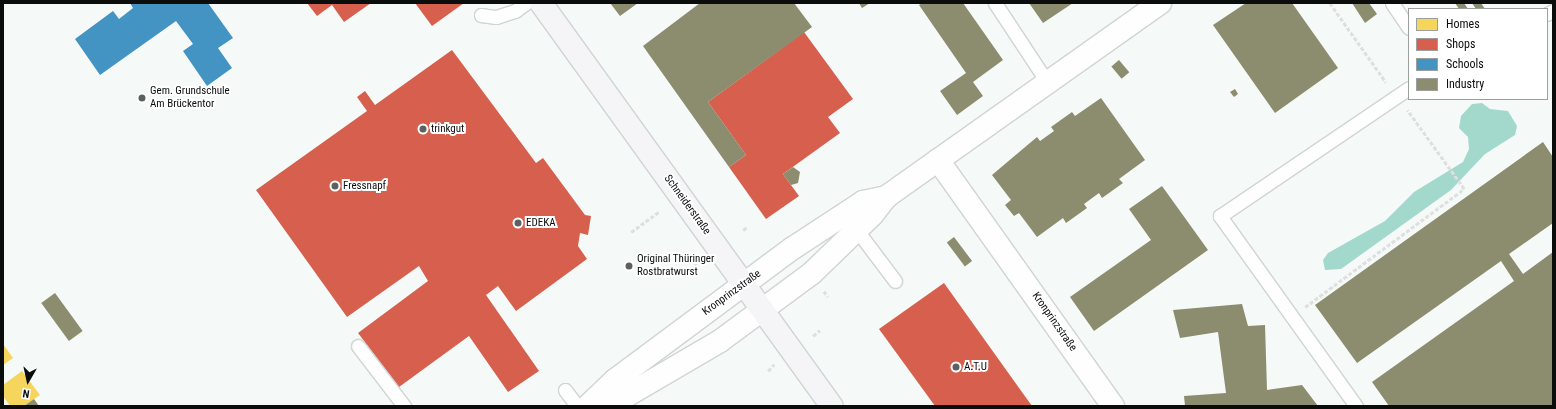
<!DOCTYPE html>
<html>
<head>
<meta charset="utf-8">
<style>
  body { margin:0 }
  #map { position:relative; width:1556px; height:409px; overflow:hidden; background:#f5f9f8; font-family:"Roboto Condensed",sans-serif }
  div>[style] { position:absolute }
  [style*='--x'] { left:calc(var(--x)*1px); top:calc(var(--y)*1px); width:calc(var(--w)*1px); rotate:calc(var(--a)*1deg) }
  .water>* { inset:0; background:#a3d9cd }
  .homes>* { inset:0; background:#f6d55c }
  .shops>* { inset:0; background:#d6604d }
  .schools>* { inset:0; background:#4393c3 }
  .industry>* { inset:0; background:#8c8c6e; transform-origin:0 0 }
  .path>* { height:2.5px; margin-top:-1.25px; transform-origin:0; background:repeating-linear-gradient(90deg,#dedfde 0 4px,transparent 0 6px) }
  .roads { filter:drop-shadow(1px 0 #d1d4d3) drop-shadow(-1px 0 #d1d4d3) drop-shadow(0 1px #d1d4d3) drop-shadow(0 -1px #d1d4d3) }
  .service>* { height:13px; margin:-6.5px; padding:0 6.5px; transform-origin:6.5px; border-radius:6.5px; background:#fefefe }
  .minor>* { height:22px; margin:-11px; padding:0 11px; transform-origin:11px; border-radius:11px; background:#fefefe }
  .secondary>* { height:22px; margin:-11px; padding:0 11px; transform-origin:11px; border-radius:11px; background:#f5f4f6 }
  .dots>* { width:11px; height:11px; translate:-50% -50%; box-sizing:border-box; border:2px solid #fff; border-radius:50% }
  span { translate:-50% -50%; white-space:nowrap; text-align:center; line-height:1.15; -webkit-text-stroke:4px #fff; paint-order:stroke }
  .poi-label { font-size:11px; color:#0b0d0c }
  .left { translate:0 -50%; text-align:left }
  .street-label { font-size:11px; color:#0b0d0c }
  .frame { position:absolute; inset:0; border:4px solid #0b0d0c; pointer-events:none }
  .legend { position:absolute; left:1408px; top:8px; width:140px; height:92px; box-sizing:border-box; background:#fff; border:1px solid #9d9e9e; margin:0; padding:5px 7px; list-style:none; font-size:12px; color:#0b0d0c }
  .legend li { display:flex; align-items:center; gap:8px; height:20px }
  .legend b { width:20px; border:1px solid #9d9e9e }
  .north { position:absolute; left:8px; top:361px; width:40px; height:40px; -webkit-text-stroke:3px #fff; paint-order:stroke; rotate:189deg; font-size:11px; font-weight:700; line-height:16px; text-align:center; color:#0b0d0c }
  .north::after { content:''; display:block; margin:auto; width:14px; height:18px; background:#0b0d0c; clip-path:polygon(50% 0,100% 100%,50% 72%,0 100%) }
</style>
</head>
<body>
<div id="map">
  <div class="water">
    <div style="clip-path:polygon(1482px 103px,1490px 109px,1508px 111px,1517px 126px,1515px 135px,1485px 154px,1451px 190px,1341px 269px,1325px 270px,1323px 260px,1328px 253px,1385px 221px,1414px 192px,1463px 162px,1469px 149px,1468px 137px,1459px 128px,1461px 116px,1472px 104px)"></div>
  </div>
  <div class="homes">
    <div style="clip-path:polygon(3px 344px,13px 358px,3px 365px)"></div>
    <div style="clip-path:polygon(22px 371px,40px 395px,24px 406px,10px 406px,3px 396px,3px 385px)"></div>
  </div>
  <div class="shops">
    <div style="clip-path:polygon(307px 3px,371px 3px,344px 22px,332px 5px,317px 16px)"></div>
    <div style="clip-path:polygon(415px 3px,464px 3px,432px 26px)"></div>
    <div style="clip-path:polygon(804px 32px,853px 99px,828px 117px,840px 133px,783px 174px,799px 196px,766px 219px,729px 167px,746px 155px,708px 102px)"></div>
    <div style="clip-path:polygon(452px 50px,536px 163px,543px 158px,585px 215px,591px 216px,588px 235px,580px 233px,578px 246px,587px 259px,516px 311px,498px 286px,486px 295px,539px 371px,508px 392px,469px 336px,399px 387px,358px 333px,428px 281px,419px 266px,347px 317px,256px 190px,367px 111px,357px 97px,365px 91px,375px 105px)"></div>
    <div style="clip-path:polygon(944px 283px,1032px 406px,935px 406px,879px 329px)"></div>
  </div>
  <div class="schools">
    <div style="clip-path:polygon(130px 3px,208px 3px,233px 38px,218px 48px,232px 68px,207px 86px,183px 51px,193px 44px,176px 21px,100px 75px,75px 39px,113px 11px,119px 19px,133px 8px)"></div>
  </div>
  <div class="industry">
    <div style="clip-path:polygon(610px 3px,638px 3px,620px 16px)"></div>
    <div style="clip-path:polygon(700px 3px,794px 3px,812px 27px,708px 102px,746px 155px,729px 167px,643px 46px)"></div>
    <div style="clip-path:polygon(859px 3px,870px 3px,862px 8px)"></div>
    <div style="clip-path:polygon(922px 3px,963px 3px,1003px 60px,973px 82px,983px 96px,957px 115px,940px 91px,966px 73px,919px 5px)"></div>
    <div style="clip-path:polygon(1029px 3px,1073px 3px,1043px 23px)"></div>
    <div style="clip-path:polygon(1246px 3px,1292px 3px,1338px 68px,1275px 113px,1213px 25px)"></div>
    <div style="clip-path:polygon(1352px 3px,1369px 3px,1377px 14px,1365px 23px)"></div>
    <div style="clip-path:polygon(1455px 3px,1464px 3px,1468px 9px,1459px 9px)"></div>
    <div style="clip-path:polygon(1472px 3px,1481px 3px,1485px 9px,1476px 9px)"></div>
    <div style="left:1119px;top:60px;width:16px;height:10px;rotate:50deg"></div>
    <div style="clip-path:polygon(1235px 89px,1238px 94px,1234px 97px,1230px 92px)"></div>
    <div style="clip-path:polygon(1101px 98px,1145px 160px,1119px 179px,1123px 183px,1102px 198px,1099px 193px,1084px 204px,1087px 208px,1066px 223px,1063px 218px,1037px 237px,1019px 213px,1014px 216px,1005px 205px,1011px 200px,992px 175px,1037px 137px,1040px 141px,1054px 131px,1051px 127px,1072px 112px,1075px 116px)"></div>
    <div style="clip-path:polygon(1543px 142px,1553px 157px,1553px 223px,1509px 254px,1523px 274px,1553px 252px,1553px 406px,1389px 406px,1372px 382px,1514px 281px,1501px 261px,1357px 363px,1315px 305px)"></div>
    <div style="clip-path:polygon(793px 167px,800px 172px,798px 183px,791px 185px,783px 174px)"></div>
    <div style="clip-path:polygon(1162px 186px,1208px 250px,1094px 331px,1070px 297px,1151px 240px,1129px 209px)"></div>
    <div style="left:954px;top:237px;width:30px;height:9px;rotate:53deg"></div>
    <div style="left:55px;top:293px;width:47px;height:17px;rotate:54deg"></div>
    <div style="clip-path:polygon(1242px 304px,1248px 326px,1265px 325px,1267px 390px,1302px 385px,1318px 406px,1185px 406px,1184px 396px,1226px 393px,1218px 332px,1180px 338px,1173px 310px)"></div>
    <div style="clip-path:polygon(34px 399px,39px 406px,24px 406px)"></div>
  </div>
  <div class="path">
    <div style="--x:1330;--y:3;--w:97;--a:54.7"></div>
    <div style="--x:743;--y:230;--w:5;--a:-37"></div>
    <div style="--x:631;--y:232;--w:34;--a:-36"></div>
    <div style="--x:694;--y:264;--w:7;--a:-27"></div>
    <div style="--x:824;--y:291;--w:7;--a:56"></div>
    <div style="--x:1305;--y:307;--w:198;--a:-36.6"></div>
    <div style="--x:1464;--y:189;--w:97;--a:-125.8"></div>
    <div style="--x:813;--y:336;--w:9;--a:-41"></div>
    <div style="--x:768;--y:371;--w:9;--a:-49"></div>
  </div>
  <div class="roads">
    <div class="service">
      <div style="--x:995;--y:3;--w:95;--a:56.6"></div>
      <div style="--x:1392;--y:3;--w:30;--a:56"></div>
      <div style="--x:1547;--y:14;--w:7;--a:-27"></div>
      <div style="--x:481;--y:15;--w:15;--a:8"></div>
      <div style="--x:496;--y:17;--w:20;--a:-18"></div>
      <div style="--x:515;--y:11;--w:14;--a:-36"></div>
      <div style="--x:856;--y:229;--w:65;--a:53.1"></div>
      <div style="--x:358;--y:346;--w:76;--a:52.5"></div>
      <div style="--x:565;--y:390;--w:20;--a:53"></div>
      <div style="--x:1356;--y:406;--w:234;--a:-125.6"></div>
      <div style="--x:1220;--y:216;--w:228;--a:-34.1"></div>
    </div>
    <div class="minor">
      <div style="--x:938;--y:160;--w:302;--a:54.6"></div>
      <div style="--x:588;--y:406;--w:37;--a:-44"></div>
      <div style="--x:615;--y:380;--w:222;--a:-36.6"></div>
      <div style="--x:793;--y:248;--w:84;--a:-33.3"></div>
      <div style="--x:863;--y:202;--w:24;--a:-12"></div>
      <div style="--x:598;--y:406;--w:30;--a:-20"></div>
      <div style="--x:626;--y:396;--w:109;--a:-30.3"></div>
      <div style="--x:720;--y:341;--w:113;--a:-36.4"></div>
      <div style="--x:811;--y:274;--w:85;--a:-44"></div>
      <div style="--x:872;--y:215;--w:23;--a:-52"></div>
      <div style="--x:886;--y:197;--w:336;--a:-35.3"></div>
    </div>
    <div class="secondary">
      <div style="--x:541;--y:3;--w:497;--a:54.2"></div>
    </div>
  </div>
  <div class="dots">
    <div style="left:142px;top:98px;background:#5d605f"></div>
    <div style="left:423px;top:129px;background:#5d605f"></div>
    <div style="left:335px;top:186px;background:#5d605f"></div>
    <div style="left:518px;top:223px;background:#5d605f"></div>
    <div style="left:629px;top:266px;background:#5d605f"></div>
    <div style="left:956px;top:367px;background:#5d605f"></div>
  </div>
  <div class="poi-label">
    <span class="left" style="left:150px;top:98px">Gem. Grundschule<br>Am Brückentor</span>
    <span class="left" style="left:431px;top:129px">trinkgut</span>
    <span class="left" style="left:343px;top:186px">Fressnapf</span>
    <span class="left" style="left:526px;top:223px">EDEKA</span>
    <span class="left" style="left:637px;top:266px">Original Thüringer<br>Rostbratwurst</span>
    <span class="left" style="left:964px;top:367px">A.T.U</span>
  </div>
  <div class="street-label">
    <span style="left:687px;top:205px;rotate:54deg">Schneiderstraße</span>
    <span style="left:732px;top:293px;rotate:-36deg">Kronprinzstraße</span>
    <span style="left:1054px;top:322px;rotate:55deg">Kronprinzstraße</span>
  </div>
  <div class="frame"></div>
  <ul class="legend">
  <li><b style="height:11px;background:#f6d55c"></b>Homes</li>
  <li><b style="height:11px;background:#d6604d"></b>Shops</li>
  <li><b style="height:11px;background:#4393c3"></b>Schools</li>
  <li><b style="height:11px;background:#8c8c6e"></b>Industry</li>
  </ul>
  <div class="north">N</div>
</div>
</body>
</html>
